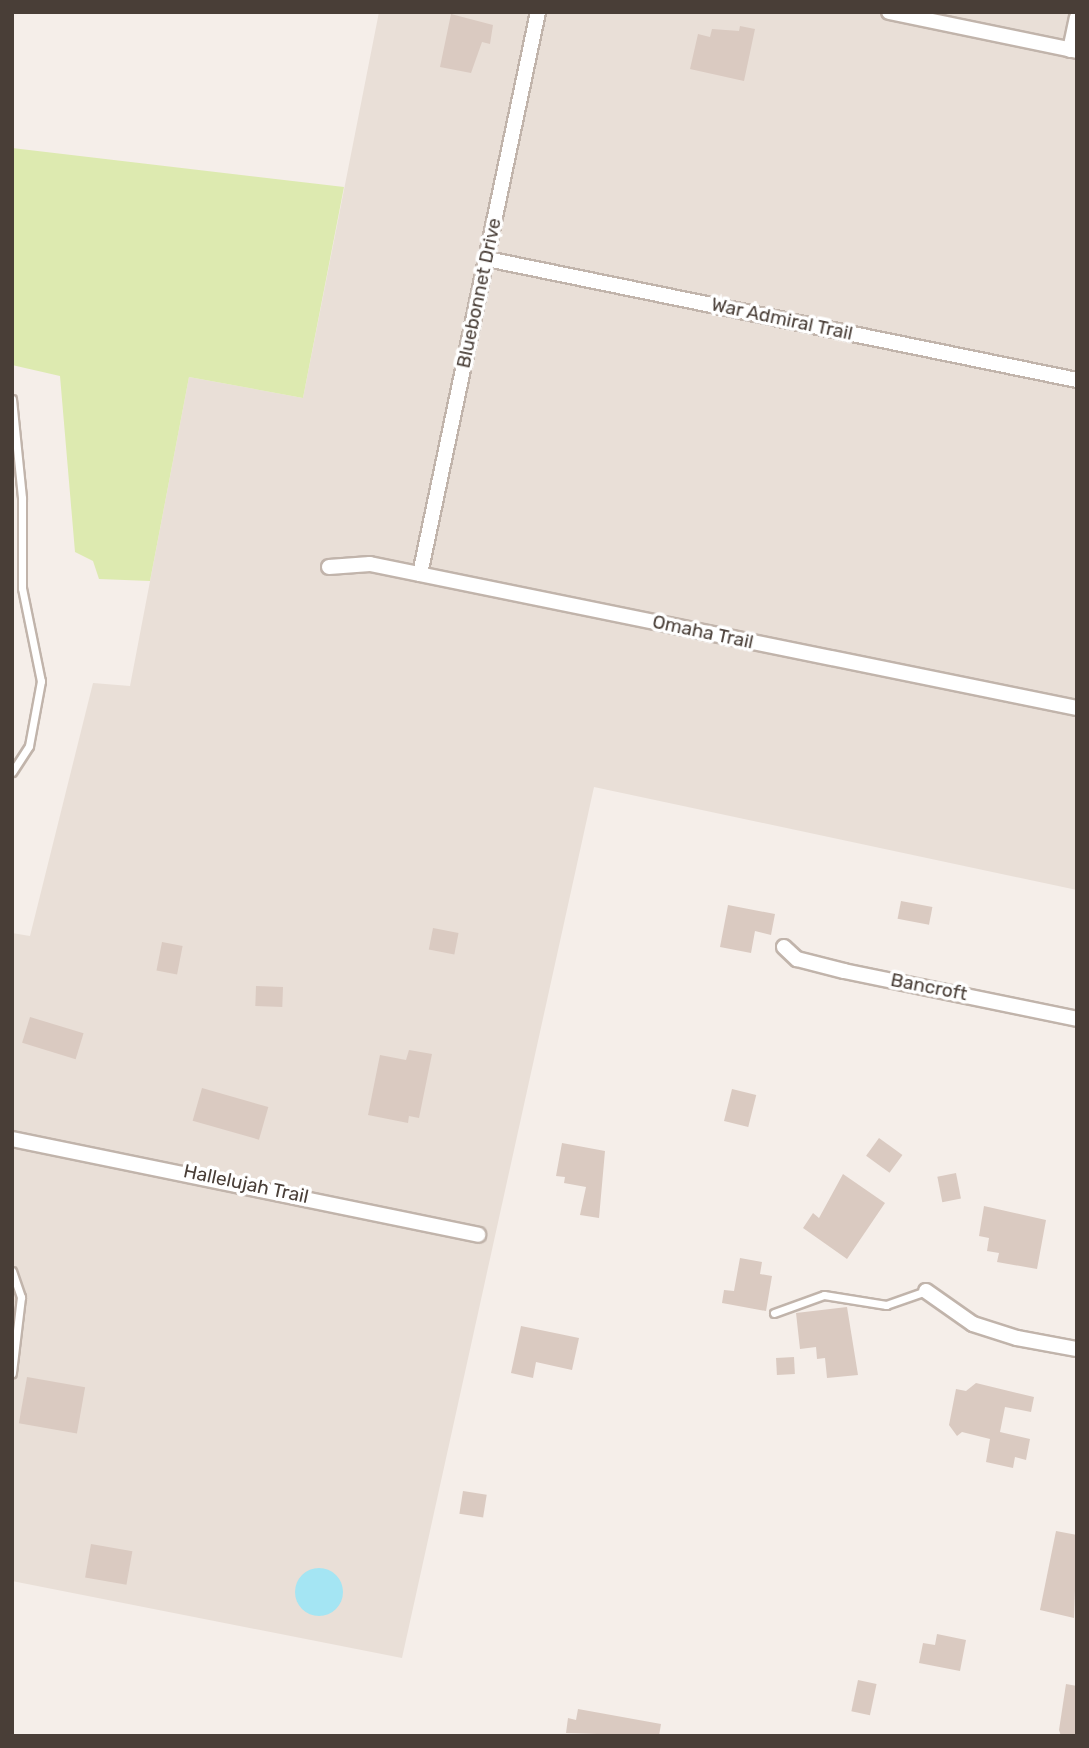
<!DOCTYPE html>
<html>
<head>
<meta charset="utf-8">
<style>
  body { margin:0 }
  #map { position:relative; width:1089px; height:1748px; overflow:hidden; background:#f5eee9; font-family:Rubik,sans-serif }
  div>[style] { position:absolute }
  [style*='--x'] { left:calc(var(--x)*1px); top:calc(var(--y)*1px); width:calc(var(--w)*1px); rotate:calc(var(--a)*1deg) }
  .residential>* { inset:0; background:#e9dfd7 }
  .green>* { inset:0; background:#ddeab0 }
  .water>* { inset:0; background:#a4e5f3 }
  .round { border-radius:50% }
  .building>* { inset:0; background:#dacac1; transform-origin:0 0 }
  .roads { filter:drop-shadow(2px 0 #c1b4ab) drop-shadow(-2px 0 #c1b4ab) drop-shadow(0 2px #c1b4ab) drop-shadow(0 -2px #c1b4ab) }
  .service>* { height:7px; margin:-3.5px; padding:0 3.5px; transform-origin:3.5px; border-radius:3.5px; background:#fff }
  .minor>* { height:14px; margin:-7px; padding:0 7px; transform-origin:7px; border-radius:7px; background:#fff }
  span { translate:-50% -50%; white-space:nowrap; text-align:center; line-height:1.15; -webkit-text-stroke:7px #fff; paint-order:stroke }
  .street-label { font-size:19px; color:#493e37 }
  .frame { position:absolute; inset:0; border:14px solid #493e37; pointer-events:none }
</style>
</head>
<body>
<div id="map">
  <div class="residential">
    <div style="clip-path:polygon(379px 12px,1077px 12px,1077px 890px,594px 787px,402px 1658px,12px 1581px,12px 933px,30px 936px,93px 683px,130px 686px,189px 377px,303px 398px)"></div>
  </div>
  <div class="green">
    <div style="clip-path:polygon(12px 148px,344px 187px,303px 398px,189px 377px,150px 581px,99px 579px,93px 561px,75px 552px,60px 376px,12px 365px)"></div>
  </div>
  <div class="water">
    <div class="round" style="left:295px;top:1568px;width:48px;height:48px"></div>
  </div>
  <div class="building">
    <div style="clip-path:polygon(451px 14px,493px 25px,490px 44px,482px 42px,471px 73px,440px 67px)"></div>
    <div style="clip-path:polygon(740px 26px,755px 29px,744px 81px,690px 69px,698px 34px,710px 37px,712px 29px,739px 31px)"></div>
    <div style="left:901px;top:901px;width:32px;height:18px;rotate:11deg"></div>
    <div style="clip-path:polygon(728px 905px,775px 914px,771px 935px,755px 931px,751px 953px,720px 947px)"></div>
    <div style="left:433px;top:928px;width:26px;height:22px;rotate:11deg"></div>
    <div style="left:162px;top:942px;width:21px;height:29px;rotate:11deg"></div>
    <div style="left:256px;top:986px;width:27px;height:20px;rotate:2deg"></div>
    <div style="left:30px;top:1017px;width:56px;height:27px;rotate:17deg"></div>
    <div style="clip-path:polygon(409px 1050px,432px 1054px,419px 1118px,409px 1116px,408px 1123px,368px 1115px,380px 1055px,406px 1060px)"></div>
    <div style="left:202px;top:1088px;width:69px;height:34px;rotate:16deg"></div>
    <div style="left:732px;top:1089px;width:25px;height:33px;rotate:14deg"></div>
    <div style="left:879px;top:1138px;width:29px;height:22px;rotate:36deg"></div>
    <div style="clip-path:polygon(562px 1143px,605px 1151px,599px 1218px,580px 1215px,586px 1187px,564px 1183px,565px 1177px,556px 1176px)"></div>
    <div style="left:956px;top:1173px;width:26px;height:19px;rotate:79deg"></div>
    <div style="clip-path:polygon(843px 1174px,885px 1203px,847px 1259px,803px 1228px,813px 1213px,819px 1218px)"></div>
    <div style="clip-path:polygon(984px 1206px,1046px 1220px,1037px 1269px,997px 1262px,999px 1253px,987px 1251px,989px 1238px,979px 1236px)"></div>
    <div style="clip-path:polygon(740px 1258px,762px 1262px,760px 1274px,772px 1276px,766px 1311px,722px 1303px,724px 1290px,734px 1291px)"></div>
    <div style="clip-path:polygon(847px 1307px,858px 1375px,827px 1378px,825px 1358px,817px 1359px,816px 1347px,800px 1349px,796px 1313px)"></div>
    <div style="clip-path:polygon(521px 1326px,579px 1338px,572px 1370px,536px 1362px,533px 1378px,511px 1373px)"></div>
    <div style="left:794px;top:1357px;width:17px;height:18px;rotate:87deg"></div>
    <div style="left:27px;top:1377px;width:59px;height:47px;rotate:10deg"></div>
    <div style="clip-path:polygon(976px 1383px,1034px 1397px,1031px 1412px,1005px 1407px,1000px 1432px,1030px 1439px,1026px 1460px,1015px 1457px,1013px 1468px,986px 1462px,990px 1439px,962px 1432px,957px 1436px,949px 1425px,956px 1389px,966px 1391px)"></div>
    <div style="left:463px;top:1491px;width:24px;height:23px;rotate:9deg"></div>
    <div style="clip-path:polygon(1056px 1531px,1077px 1535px,1074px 1618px,1040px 1610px)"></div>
    <div style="left:91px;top:1544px;width:42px;height:34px;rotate:10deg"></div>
    <div style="clip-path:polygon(937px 1634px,966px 1640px,960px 1671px,919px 1663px,923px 1643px,935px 1645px)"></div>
    <div style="left:858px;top:1680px;width:19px;height:32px;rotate:12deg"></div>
    <div style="clip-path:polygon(1066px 1684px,1077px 1686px,1077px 1736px,1061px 1736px,1059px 1730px)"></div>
    <div style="clip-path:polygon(578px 1709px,661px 1724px,659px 1736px,566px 1733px,568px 1718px,576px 1720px)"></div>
  </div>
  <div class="roads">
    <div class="service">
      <div style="--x:12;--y:399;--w:100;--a:84.2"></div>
      <div style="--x:22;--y:498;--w:90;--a:90"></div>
      <div style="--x:22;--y:588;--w:95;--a:78.5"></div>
      <div style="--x:41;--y:681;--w:66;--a:100.5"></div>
      <div style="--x:29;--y:746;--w:31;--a:123"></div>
      <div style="--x:12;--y:1271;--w:28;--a:71"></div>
      <div style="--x:21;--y:1297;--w:77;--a:96.8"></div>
      <div style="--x:774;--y:1313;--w:53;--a:-19.8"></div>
      <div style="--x:824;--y:1295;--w:63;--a:9.2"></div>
      <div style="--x:886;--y:1305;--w:42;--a:-19.3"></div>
    </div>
    <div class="minor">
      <div style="--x:889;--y:12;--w:192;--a:11.7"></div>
      <div style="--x:1070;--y:50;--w:33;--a:-78"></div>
      <div style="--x:487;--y:259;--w:602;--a:11.59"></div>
      <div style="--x:329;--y:567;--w:41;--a:-4.2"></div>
      <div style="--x:370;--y:564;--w:722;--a:11.51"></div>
      <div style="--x:420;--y:574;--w:574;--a:-78.14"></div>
      <div style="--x:784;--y:947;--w:18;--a:43"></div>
      <div style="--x:797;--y:959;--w:49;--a:14.3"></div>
      <div style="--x:844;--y:971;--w:238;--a:11.6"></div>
      <div style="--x:12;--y:1139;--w:476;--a:11.6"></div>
      <div style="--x:926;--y:1291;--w:57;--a:35.1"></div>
      <div style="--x:973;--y:1324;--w:46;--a:17.7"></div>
      <div style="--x:1017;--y:1338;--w:61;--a:10.4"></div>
    </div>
  </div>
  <div class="street-label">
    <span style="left:479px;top:293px;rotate:-78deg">Bluebonnet Drive</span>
    <span style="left:782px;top:319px;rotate:12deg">War Admiral Trail</span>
    <span style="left:703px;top:632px;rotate:12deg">Omaha Trail</span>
    <span style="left:929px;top:987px;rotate:11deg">Bancroft</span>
    <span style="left:246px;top:1184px;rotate:12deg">Hallelujah Trail</span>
  </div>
  <div class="frame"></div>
</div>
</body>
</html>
